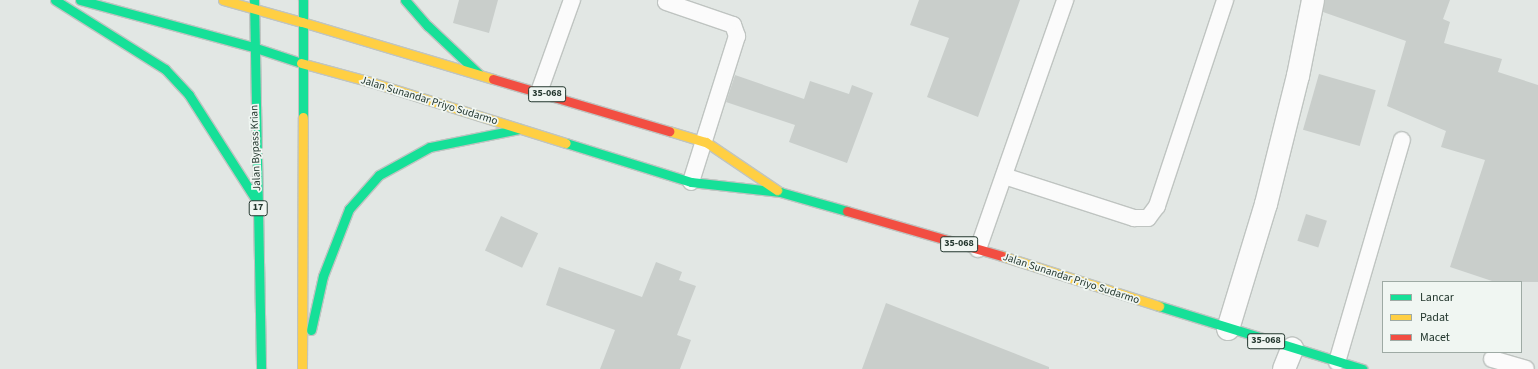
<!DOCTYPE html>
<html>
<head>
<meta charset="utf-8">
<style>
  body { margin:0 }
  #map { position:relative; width:1538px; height:369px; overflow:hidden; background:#e2e7e4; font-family:"Source Sans 3",sans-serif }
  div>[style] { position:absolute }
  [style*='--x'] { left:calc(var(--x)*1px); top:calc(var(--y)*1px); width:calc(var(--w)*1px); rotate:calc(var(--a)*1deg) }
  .building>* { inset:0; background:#c9cecb; transform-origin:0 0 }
  .roads { filter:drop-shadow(1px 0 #bfc4c1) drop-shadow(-1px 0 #bfc4c1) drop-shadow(0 1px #bfc4c1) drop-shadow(0 -1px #bfc4c1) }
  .lane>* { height:16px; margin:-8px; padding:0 8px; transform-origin:8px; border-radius:8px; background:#fbfbfb }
  .street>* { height:22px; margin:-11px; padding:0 11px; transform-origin:11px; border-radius:11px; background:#fbfbfb }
  .fast>* { height:9px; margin:-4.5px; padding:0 4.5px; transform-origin:4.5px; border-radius:4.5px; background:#16e098 }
  .slow>* { height:9px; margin:-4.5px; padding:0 4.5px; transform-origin:4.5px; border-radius:4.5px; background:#ffcf43 }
  .jam>* { height:9px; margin:-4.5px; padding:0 4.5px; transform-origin:4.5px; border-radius:4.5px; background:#f24e42 }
  span { translate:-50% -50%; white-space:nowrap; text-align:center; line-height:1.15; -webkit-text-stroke:3.5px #f0f6f2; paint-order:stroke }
  .shield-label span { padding:1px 3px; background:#f0f6f2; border:1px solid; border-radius:3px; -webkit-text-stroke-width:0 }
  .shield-label { font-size:10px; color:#23372e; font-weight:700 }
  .street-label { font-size:11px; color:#23372e }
  .legend { position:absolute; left:1382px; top:281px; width:140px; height:72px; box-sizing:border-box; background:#f0f6f2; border:1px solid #9eaaa4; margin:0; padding:5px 7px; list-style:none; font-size:12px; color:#23372e }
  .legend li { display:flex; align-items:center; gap:8px; height:20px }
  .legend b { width:20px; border:1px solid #9eaaa4 }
</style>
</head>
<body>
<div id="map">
  <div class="building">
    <div style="clip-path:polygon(459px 0,498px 0,489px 33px,453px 23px)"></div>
    <div style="clip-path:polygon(919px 0,1020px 0,978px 117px,927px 97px,949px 38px,910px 25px)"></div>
    <div style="clip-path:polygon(1325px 0,1450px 0,1443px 19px,1450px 22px,1444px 43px,1502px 59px,1498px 72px,1538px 85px,1538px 282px,1495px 282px,1450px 267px,1485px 160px,1441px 147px,1446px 131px,1387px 106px,1406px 41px,1323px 12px)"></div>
    <div style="left:1319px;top:74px;width:59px;height:58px;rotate:16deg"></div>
    <div style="clip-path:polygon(735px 75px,804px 99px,810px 81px,849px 94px,852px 85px,873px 93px,847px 163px,789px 142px,795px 125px,726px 102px)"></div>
    <div style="left:1306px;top:214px;width:22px;height:28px;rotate:18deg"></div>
    <div style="left:501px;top:216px;width:41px;height:38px;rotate:25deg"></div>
    <div style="clip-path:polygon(656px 262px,682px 272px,679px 280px,696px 286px,677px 335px,691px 340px,680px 369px,600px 369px,615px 330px,546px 305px,559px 267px,642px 297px)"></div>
    <div style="clip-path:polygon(886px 303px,1049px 367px,1049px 369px,862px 369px)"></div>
  </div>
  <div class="roads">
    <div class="lane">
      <div style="--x:666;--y:2;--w:71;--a:18.9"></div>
      <div style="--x:733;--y:25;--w:12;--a:70"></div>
      <div style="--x:737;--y:36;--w:153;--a:107.5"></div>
      <div style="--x:539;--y:92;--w:98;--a:-70.3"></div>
      <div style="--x:1004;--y:176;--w:137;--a:17.9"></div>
      <div style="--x:1134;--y:218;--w:14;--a:0"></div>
      <div style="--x:1148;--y:218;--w:15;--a:-53"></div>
      <div style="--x:1157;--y:206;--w:217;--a:-71.7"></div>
      <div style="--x:978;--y:249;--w:264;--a:-70.7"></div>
      <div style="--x:1492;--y:359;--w:35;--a:16"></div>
      <div style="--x:1337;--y:362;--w:231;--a:-73.7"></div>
    </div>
    <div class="street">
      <div style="--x:1228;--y:329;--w:131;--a:-73.1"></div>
      <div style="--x:1266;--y:204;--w:132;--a:-76"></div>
      <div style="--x:1298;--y:76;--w:77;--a:-78.8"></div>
      <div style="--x:1284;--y:369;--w:22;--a:-68"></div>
    </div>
    <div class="fast">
      <div style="--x:55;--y:0;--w:130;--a:32.1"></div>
      <div style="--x:165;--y:69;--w:35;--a:47"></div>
      <div style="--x:189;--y:95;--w:128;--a:57.4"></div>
      <div style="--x:80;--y:0;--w:179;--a:15.2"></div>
      <div style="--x:253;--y:47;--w:51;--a:18.4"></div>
      <div style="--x:254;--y:0;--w:369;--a:88.9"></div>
      <div style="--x:405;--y:0;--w:35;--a:49"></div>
      <div style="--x:428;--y:26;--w:70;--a:43.3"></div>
      <div style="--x:303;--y:117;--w:117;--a:-90"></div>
      <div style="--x:566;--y:143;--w:131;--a:17.3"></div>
      <div style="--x:691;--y:182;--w:90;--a:6.4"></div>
      <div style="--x:780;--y:192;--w:70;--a:15.8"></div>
      <div style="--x:1159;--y:306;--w:213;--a:17.2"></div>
      <div style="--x:311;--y:330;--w:55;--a:-77.5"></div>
      <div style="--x:323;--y:276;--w:72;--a:-68.8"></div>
      <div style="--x:349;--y:209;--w:45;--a:-48.6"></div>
      <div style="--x:379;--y:175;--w:58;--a:-28.8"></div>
      <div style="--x:430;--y:147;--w:91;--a:-11.4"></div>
    </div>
    <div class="slow">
      <div style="--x:223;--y:0;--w:82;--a:15.6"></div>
      <div style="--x:302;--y:22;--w:199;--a:16.6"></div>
      <div style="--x:301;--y:63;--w:73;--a:15.2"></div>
      <div style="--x:371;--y:82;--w:204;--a:17.4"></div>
      <div style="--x:669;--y:131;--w:39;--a:17"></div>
      <div style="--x:706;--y:142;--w:86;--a:34.1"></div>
      <div style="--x:1002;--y:256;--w:165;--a:17.7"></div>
      <div style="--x:302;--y:369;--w:252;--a:-89.8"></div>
    </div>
    <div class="jam">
      <div style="--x:493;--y:79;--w:184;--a:16.5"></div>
      <div style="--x:847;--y:211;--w:161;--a:16.2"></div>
    </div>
  </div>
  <div class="shield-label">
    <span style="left:547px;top:94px">35-068</span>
    <span style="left:258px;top:208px">17</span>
    <span style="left:959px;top:244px">35-068</span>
    <span style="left:1266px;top:341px">35-068</span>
  </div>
  <div class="street-label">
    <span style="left:429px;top:101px;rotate:17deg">Jalan Sunandar Priyo Sudarmo</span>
    <span style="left:256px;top:148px;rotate:-92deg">Jalan Bypass Krian</span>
    <span style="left:1071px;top:279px;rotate:18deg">Jalan Sunandar Priyo Sudarmo</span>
  </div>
  <ul class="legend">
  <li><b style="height:5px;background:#16e098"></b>Lancar</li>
  <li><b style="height:5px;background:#ffcf43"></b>Padat</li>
  <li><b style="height:5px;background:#f24e42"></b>Macet</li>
  </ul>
</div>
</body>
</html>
